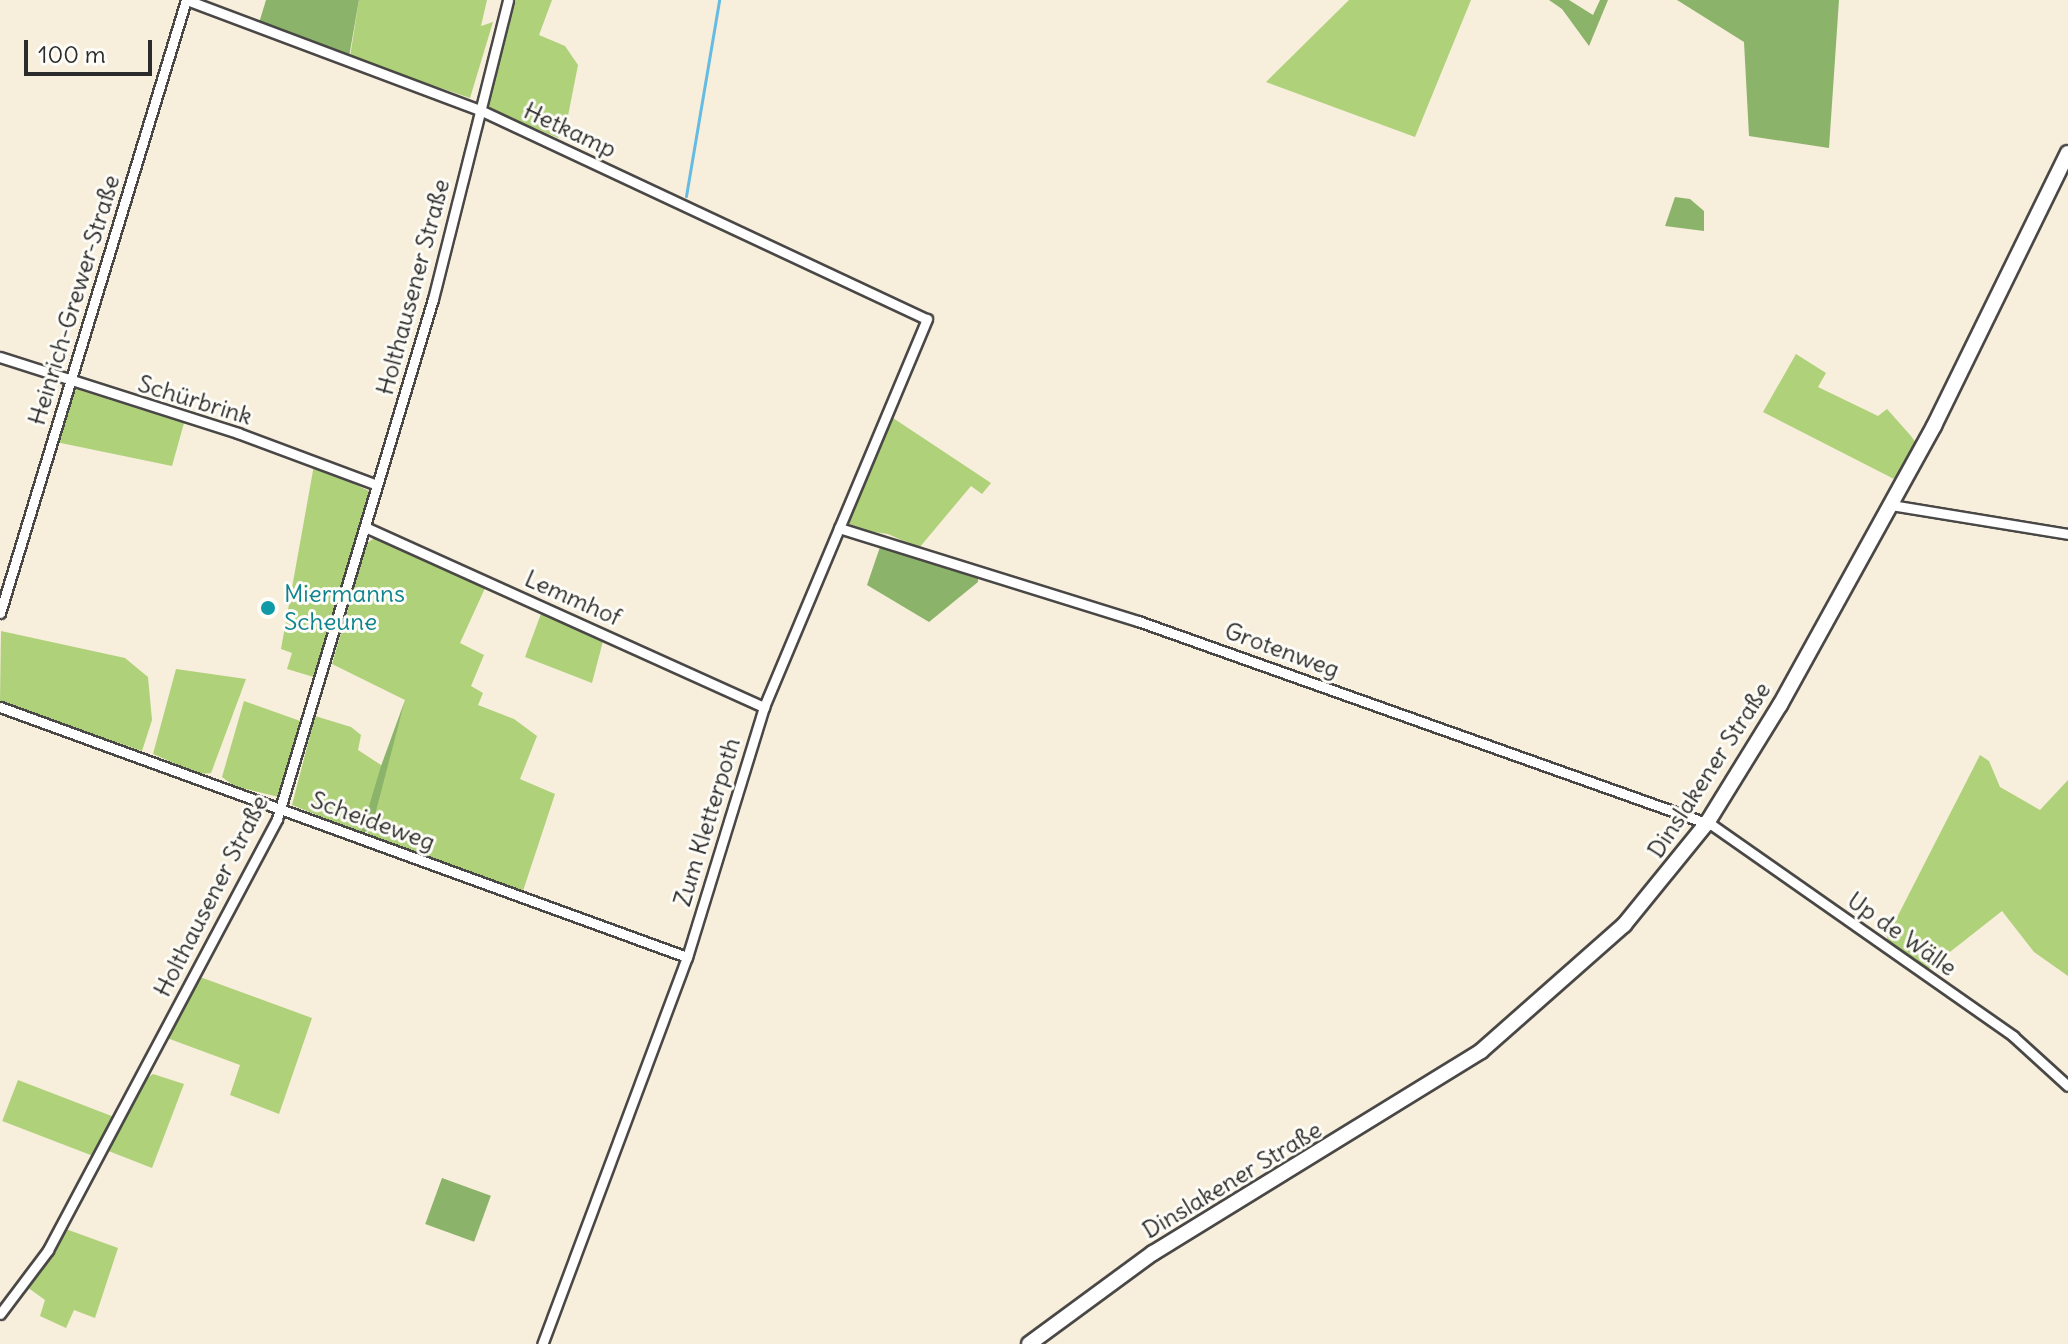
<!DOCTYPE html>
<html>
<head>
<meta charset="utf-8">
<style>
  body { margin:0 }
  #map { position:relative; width:2068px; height:1344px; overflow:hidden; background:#f7eedc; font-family:Delius,sans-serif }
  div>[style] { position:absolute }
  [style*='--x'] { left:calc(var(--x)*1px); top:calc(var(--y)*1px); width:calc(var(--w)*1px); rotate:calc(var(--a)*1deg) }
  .green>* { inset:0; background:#afd17a; transform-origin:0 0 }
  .forest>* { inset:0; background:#8bb36a; transform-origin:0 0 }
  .stream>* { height:3px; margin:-1.5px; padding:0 1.5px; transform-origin:1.5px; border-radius:1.5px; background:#65bbe2 }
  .roads { filter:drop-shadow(2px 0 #4a4846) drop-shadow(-2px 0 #4a4846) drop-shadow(0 2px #4a4846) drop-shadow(0 -2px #4a4846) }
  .minor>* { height:9px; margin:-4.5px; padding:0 4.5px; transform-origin:4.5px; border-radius:4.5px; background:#fff }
  .secondary>* { height:14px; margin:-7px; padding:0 7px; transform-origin:7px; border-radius:7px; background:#fff }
  .dots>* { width:22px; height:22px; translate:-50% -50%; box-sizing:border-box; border:4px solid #fdfcf7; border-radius:50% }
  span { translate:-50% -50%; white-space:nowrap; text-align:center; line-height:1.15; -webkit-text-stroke:6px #fdfcf7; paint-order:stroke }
  .street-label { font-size:24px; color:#2b2b2b }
  .culture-label { font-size:24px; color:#0d838f }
  .left { translate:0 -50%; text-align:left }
  .scale { position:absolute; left:24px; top:40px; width:128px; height:36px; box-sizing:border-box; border:4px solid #2b2b2b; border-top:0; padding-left:10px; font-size:24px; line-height:28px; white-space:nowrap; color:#2b2b2b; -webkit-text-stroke:6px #fdfcf7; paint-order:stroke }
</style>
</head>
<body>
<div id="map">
  <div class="green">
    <div style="clip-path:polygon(359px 0,487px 0,481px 26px,493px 22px,470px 98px,350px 57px)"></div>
    <div style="clip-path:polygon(516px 0,552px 0,539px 35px,565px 46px,578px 65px,565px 131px,558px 138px,487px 108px)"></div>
    <div style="clip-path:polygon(1349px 0,1471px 0,1415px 137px,1266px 82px)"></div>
    <div style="clip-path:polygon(1796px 354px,1826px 373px,1818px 387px,1878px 416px,1887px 409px,1911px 436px,1916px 443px,1896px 480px,1763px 412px)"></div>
    <div style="clip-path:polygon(76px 389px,184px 423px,172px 466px,56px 442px)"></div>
    <div style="clip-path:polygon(890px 416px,991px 483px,982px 494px,971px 486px,919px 548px,888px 534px,854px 529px,847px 520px)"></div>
    <div style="clip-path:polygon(314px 465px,369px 491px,317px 678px,287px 669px,292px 653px,281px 649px)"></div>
    <div style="clip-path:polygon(376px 537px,486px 586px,460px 643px,484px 655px,471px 686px,483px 693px,478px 705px,514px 719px,537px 736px,520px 779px,555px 794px,523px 891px,367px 835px,405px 700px,332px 664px,367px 543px)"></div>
    <div style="clip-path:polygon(542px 611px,603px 641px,592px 683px,525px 657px)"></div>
    <div style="clip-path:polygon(1px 631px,125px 658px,148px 677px,152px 720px,142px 751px,0 702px)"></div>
    <div style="clip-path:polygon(176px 669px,246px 679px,211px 773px,199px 774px,153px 754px)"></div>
    <div style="clip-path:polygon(244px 701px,303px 722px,279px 797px,234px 786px,222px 777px)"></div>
    <div style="clip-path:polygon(315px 716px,351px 727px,361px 735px,358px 750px,384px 767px,361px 833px,292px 805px)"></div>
    <div style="clip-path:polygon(1980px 755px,1989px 761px,2000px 787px,2040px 810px,2068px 780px,2068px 976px,2034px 952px,2002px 911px,1927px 970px,1888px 944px,1887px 937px)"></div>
    <div style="clip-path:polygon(200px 977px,312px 1018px,279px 1114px,230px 1095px,240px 1065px,167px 1038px)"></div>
    <div style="clip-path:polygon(153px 1074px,184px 1084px,152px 1168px,106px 1150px,144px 1080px)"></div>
    <div style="left:18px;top:1080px;width:103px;height:44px;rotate:21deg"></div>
    <div style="clip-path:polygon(63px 1228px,118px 1248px,95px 1318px,74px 1310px,66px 1328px,40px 1316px,45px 1300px,27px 1287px)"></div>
  </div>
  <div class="forest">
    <div style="clip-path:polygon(266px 0,359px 0,349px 57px,259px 23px)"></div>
    <div style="clip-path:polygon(1549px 0,1569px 0,1593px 15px,1600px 0,1608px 0,1589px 46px,1562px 9px)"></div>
    <div style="clip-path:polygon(1677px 0,1839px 0,1829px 148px,1749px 136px,1744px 42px)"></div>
    <div style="clip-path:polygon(1675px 197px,1690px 199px,1704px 211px,1704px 231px,1665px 226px)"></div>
    <div style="clip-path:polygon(880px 547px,978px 577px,978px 582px,929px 622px,867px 585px)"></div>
    <div style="clip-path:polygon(405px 700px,371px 830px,361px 833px,381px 766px)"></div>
    <div style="left:442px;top:1178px;width:52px;height:49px;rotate:20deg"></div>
  </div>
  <div class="stream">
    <div style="--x:686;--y:196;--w:199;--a:-80.4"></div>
  </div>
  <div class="roads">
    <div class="minor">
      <div style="--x:187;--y:0;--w:313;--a:20.6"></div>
      <div style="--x:480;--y:110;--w:493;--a:25.1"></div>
      <div style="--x:927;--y:319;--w:421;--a:112.8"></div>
      <div style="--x:764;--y:707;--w:262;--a:107.1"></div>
      <div style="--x:687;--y:957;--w:413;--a:110.5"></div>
      <div style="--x:0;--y:357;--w:250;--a:17.7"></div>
      <div style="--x:238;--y:433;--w:148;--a:20.5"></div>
      <div style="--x:1891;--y:505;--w:179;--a:9.3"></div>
      <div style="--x:365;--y:527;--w:438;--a:24.3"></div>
      <div style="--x:839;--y:528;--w:313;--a:17.3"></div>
      <div style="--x:1138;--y:621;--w:609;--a:19.57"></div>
      <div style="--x:1712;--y:825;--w:368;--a:35"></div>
      <div style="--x:2013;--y:1036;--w:74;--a:42.3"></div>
      <div style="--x:0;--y:613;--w:641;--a:-73.12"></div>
      <div style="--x:0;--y:707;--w:731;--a:20"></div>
      <div style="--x:0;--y:1314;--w:80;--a:-53.1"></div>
      <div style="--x:48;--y:1250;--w:488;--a:-62"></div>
      <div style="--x:277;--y:819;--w:543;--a:-73.3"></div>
      <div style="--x:433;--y:299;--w:308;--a:-75.9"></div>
    </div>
    <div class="secondary">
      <div style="--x:1029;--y:1344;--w:154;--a:-36.3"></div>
      <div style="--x:1153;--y:1253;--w:385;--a:-31.6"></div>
      <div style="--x:1481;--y:1051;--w:191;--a:-41.4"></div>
      <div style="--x:1624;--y:925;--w:132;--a:-50.9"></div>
      <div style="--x:1707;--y:823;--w:139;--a:-58.3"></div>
      <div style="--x:1780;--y:705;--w:319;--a:-61.1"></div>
      <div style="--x:1934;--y:426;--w:304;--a:-63.9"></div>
    </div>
  </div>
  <div class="dots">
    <div style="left:268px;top:608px;background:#0f9aa8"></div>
  </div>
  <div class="street-label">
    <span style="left:570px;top:130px;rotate:25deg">Hetkamp</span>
    <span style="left:413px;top:287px;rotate:-75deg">Holthausener Straße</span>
    <span style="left:74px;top:300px;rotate:-73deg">Heinrich-Grewer-Straße</span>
    <span style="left:195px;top:400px;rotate:17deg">Schürbrink</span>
    <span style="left:573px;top:598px;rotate:24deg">Lemmhof</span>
    <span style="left:1282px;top:650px;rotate:20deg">Grotenweg</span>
    <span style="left:1709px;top:770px;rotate:-57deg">Dinslakener Straße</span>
    <span style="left:373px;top:821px;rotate:20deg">Scheideweg</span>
    <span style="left:707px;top:822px;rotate:-73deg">Zum Kletterpoth</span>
    <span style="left:211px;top:896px;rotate:-63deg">Holthausener Straße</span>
    <span style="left:1902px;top:934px;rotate:35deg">Up de Wälle</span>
    <span style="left:1232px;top:1180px;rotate:-31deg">Dinslakener Straße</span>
  </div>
  <div class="culture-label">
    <span class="left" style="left:284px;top:608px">Miermanns<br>Scheune</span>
  </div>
  <div class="scale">100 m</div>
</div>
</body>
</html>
